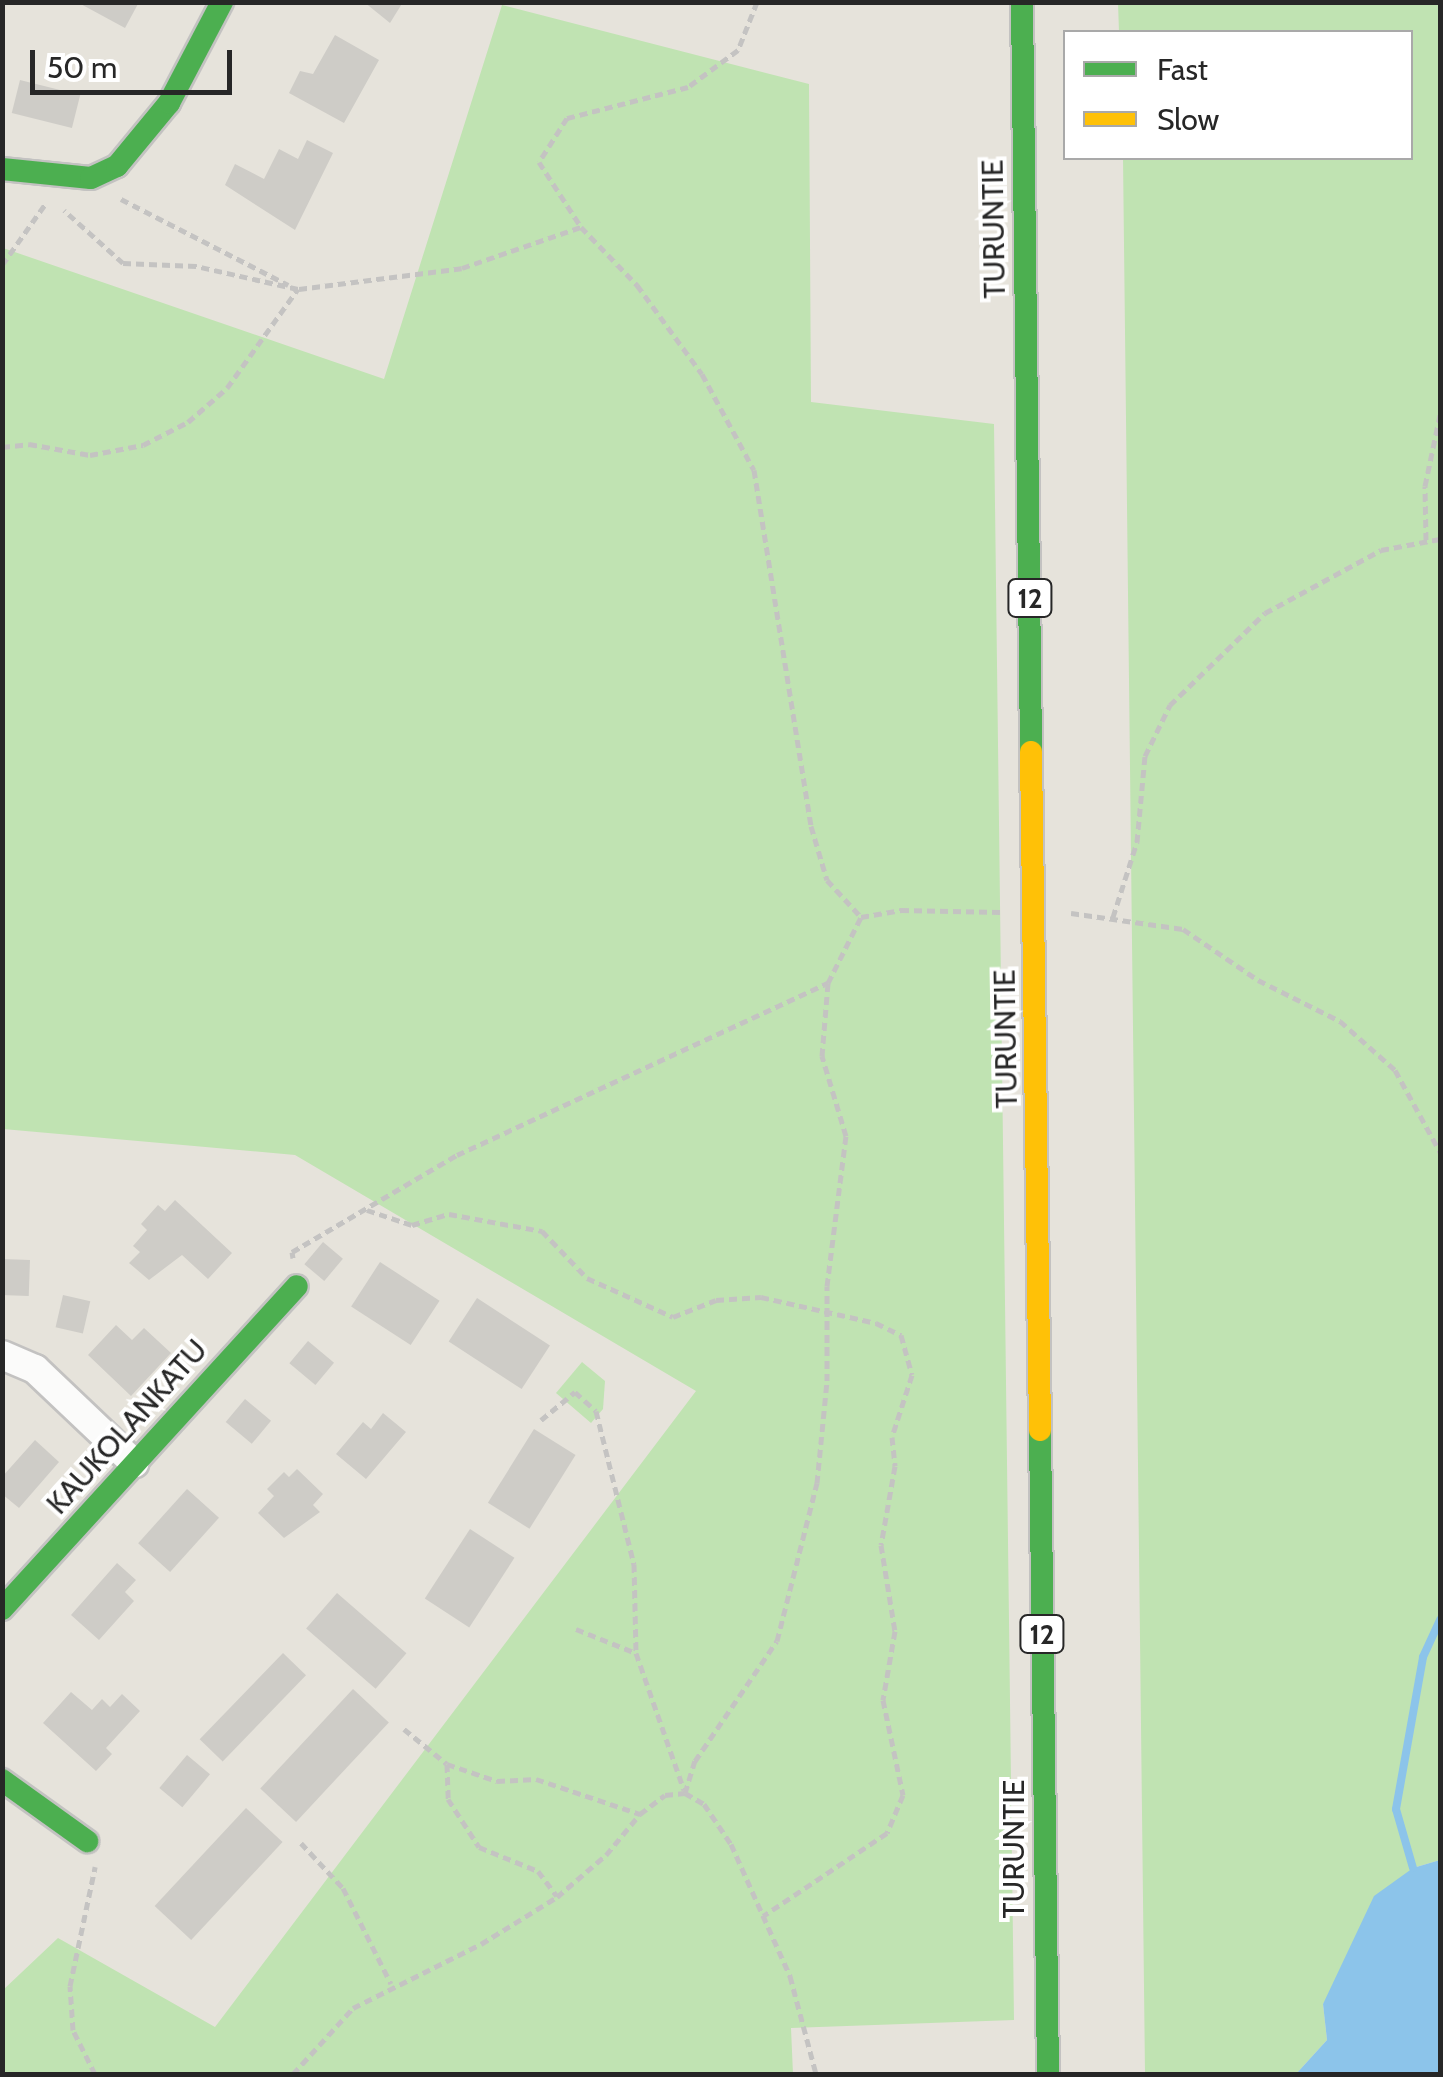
<!DOCTYPE html>
<html>
<head>
<meta charset="utf-8">
<style>
  body { margin:0 }
  #map { position:relative; width:1443px; height:2077px; overflow:hidden; background:#e6e3db; font-family:Cabin,sans-serif }
  div>[style] { position:absolute }
  [style*='--x'] { left:calc(var(--x)*1px); top:calc(var(--y)*1px); width:calc(var(--w)*1px); rotate:calc(var(--a)*1deg) }
  .green>* { inset:0; background:#c0e3b2 }
  .water>* { inset:0; background:#8cc4ea }
  .stream>* { height:8px; margin:-4px; padding:0 4px; transform-origin:4px; border-radius:4px; background:#8cc4ea }
  .building>* { inset:0; background:#ceccc7; transform-origin:0 0 }
  .path>* { height:5px; margin-top:-2.5px; transform-origin:0; background:repeating-linear-gradient(90deg,#c4c3c2 0 8px,transparent 0 13px) }
  .roads { filter:drop-shadow(2px 0 #c3c2c1) drop-shadow(-2px 0 #c3c2c1) drop-shadow(0 2px #c3c2c1) drop-shadow(0 -2px #c3c2c1) }
  .street>* { height:28px; margin:-14px; padding:0 14px; transform-origin:14px; border-radius:14px; background:#fbfbfa }
  .fast>* { height:22px; margin:-11px; padding:0 11px; transform-origin:11px; border-radius:11px; background:#4caf50 }
  .slow>* { height:22px; margin:-11px; padding:0 11px; transform-origin:11px; border-radius:11px; background:#ffc107 }
  span { translate:-50% -50%; white-space:nowrap; text-align:center; line-height:1.15; -webkit-text-stroke:8px #fff; paint-order:stroke }
  .shield-label span { padding:2px 8px; background:#fff; border:2px solid; border-radius:8px; -webkit-text-stroke-width:0 }
  .shield-label { font-size:28px; color:#272727; font-weight:700 }
  .street-label { font-size:30px; color:#272727 }
  .frame { position:absolute; inset:0; border:5px solid #272727; pointer-events:none }
  .legend { position:absolute; left:1063px; top:30px; width:350px; height:130px; box-sizing:border-box; background:#fff; border:2px solid #a9a9a9; margin:0; padding:12px 18px; list-style:none; font-size:30px; color:#272727 }
  .legend li { display:flex; align-items:center; gap:20px; height:50px }
  .legend b { width:50px; border:2px solid #a9a9a9 }
  .scale { position:absolute; left:30px; top:50px; width:202px; height:45px; box-sizing:border-box; border:5px solid #272727; border-top:0; padding-left:12px; font-size:30px; line-height:35px; white-space:nowrap; color:#272727; -webkit-text-stroke:8px #fff; paint-order:stroke }
</style>
</head>
<body>
<div id="map">
  <div class="green">
    <div style="clip-path:polygon(1118px 3px,1440px 3px,1440px 1860px,1413px 1868px,1323px 2004px,1327px 2040px,1296px 2074px,1145px 2074px,1123px 158px,1410px 158px,1410px 32px,1119px 32px)"></div>
    <div style="clip-path:polygon(502px 5px,809px 84px,811px 402px,994px 424px,1014px 2020px,791px 2028px,793px 2074px,3px 2074px,3px 1990px,58px 1938px,215px 2027px,696px 1391px,295px 1155px,3px 1129px,3px 248px,384px 379px)"></div>
    <div style="clip-path:polygon(582px 1362px,605px 1381px,603px 1409px,591px 1423px,556px 1393px)"></div>
  </div>
  <div class="water">
    <div style="clip-path:polygon(1440px 1860px,1440px 2074px,1296px 2074px,1327px 2040px,1323px 2004px,1374px 1896px,1413px 1868px)"></div>
  </div>
  <div class="stream">
    <div style="--x:1413;--y:1868;--w:61;--a:-106.1"></div>
    <div style="--x:1396;--y:1809;--w:154;--a:-79.9"></div>
    <div style="--x:1423;--y:1657;--w:41;--a:-65.3"></div>
  </div>
  <div class="building">
    <div style="clip-path:polygon(77px 2px,139px 2px,125px 28px)"></div>
    <div style="clip-path:polygon(364px 2px,403px 2px,390px 23px)"></div>
    <div style="clip-path:polygon(335px 35px,379px 60px,344px 123px,289px 93px,300px 71px,313px 74px)"></div>
    <div style="left:20px;top:80px;width:62px;height:34px;rotate:14deg"></div>
    <div style="clip-path:polygon(307px 140px,333px 153px,295px 230px,225px 185px,235px 164px,264px 179px,279px 149px,298px 159px)"></div>
    <div style="clip-path:polygon(175px 1200px,232px 1253px,208px 1279px,182px 1255px,149px 1280px,129px 1263px,140px 1252px,133px 1246px,147px 1230px,141px 1224px,158px 1205px,165px 1211px)"></div>
    <div style="left:323px;top:1242px;width:26px;height:29px;rotate:40deg"></div>
    <div style="left:2px;top:1259px;width:28px;height:36px;rotate:2deg"></div>
    <div style="left:380px;top:1262px;width:71px;height:53px;rotate:33deg"></div>
    <div style="left:63px;top:1295px;width:28px;height:33px;rotate:13deg"></div>
    <div style="left:477px;top:1298px;width:87px;height:52px;rotate:33deg"></div>
    <div style="clip-path:polygon(116px 1325px,132px 1340px,144px 1328px,171px 1353px,131px 1396px,88px 1355px)"></div>
    <div style="left:308px;top:1341px;width:34px;height:29px;rotate:40deg"></div>
    <div style="left:245px;top:1399px;width:34px;height:30px;rotate:40deg"></div>
    <div style="clip-path:polygon(383px 1413px,406px 1432px,366px 1479px,336px 1454px,363px 1422px,371px 1429px)"></div>
    <div style="left:534px;top:1429px;width:49px;height:87px;rotate:32deg"></div>
    <div style="clip-path:polygon(35px 1440px,59px 1462px,19px 1508px,2px 1494px,2px 1477px)"></div>
    <div style="clip-path:polygon(297px 1469px,323px 1494px,313px 1505px,320px 1512px,284px 1538px,258px 1513px,274px 1496px,267px 1489px,284px 1472px,289px 1477px)"></div>
    <div style="left:187px;top:1489px;width:43px;height:73px;rotate:42deg"></div>
    <div style="left:470px;top:1529px;width:53px;height:83px;rotate:33deg"></div>
    <div style="clip-path:polygon(117px 1563px,136px 1580px,125px 1592px,134px 1601px,99px 1640px,71px 1615px)"></div>
    <div style="left:337px;top:1593px;width:92px;height:47px;rotate:41deg"></div>
    <div style="left:283px;top:1653px;width:32px;height:120px;rotate:44deg"></div>
    <div style="left:353px;top:1689px;width:49px;height:136px;rotate:43deg"></div>
    <div style="clip-path:polygon(71px 1692px,92px 1710px,102px 1699px,110px 1707px,122px 1694px,140px 1711px,106px 1748px,112px 1754px,96px 1771px,43px 1723px)"></div>
    <div style="left:187px;top:1755px;width:30px;height:43px;rotate:40deg"></div>
    <div style="left:246px;top:1808px;width:50px;height:134px;rotate:43deg"></div>
  </div>
  <div class="path">
    <div style="--x:757;--y:2;--w:52;--a:111.6"></div>
    <div style="--x:738;--y:50;--w:62;--a:143.5"></div>
    <div style="--x:688;--y:87;--w:125;--a:165.6"></div>
    <div style="--x:567;--y:118;--w:52;--a:122.5"></div>
    <div style="--x:539;--y:162;--w:77;--a:57.1"></div>
    <div style="--x:581;--y:227;--w:81;--a:46"></div>
    <div style="--x:637;--y:285;--w:110;--a:53.9"></div>
    <div style="--x:702;--y:374;--w:109;--a:61.6"></div>
    <div style="--x:754;--y:470;--w:361;--a:80.9"></div>
    <div style="--x:811;--y:826;--w:56;--a:73.5"></div>
    <div style="--x:827;--y:880;--w:50;--a:47.4"></div>
    <div style="--x:121;--y:199;--w:188;--a:27.2"></div>
    <div style="--x:2;--y:265;--w:76;--a:-54.6"></div>
    <div style="--x:299;--y:289;--w:164;--a:-7.3"></div>
    <div style="--x:462;--y:268;--w:126;--a:-19"></div>
    <div style="--x:2;--y:447;--w:27;--a:-6"></div>
    <div style="--x:29;--y:444;--w:62;--a:10.2"></div>
    <div style="--x:90;--y:455;--w:54;--a:-10.7"></div>
    <div style="--x:143;--y:445;--w:51;--a:-27.1"></div>
    <div style="--x:188;--y:422;--w:52;--a:-41.1"></div>
    <div style="--x:227;--y:388;--w:122;--a:-54.4"></div>
    <div style="--x:298;--y:289;--w:105;--a:-167.3"></div>
    <div style="--x:196;--y:266;--w:73;--a:-177.6"></div>
    <div style="--x:123;--y:263;--w:79;--a:-138.1"></div>
    <div style="--x:1426;--y:540;--w:54;--a:-91.1"></div>
    <div style="--x:1425;--y:486;--w:73;--a:-78.1"></div>
    <div style="--x:1071;--y:913;--w:113;--a:8.1"></div>
    <div style="--x:1183;--y:929;--w:91;--a:34.2"></div>
    <div style="--x:1258;--y:980;--w:92;--a:26.6"></div>
    <div style="--x:1340;--y:1021;--w:74;--a:41.7"></div>
    <div style="--x:1395;--y:1070;--w:94;--a:61.2"></div>
    <div style="--x:1113;--y:917;--w:79;--a:-72.3"></div>
    <div style="--x:1137;--y:842;--w:86;--a:-84.7"></div>
    <div style="--x:1145;--y:756;--w:57;--a:-63.9"></div>
    <div style="--x:1170;--y:705;--w:132;--a:-44.1"></div>
    <div style="--x:1265;--y:613;--w:132;--a:-28.5"></div>
    <div style="--x:1381;--y:550;--w:60;--a:-10.6"></div>
    <div style="--x:367;--y:1210;--w:47;--a:18.4"></div>
    <div style="--x:412;--y:1225;--w:39;--a:-17"></div>
    <div style="--x:449;--y:1214;--w:95;--a:10.4"></div>
    <div style="--x:542;--y:1231;--w:65;--a:46.2"></div>
    <div style="--x:587;--y:1278;--w:94;--a:24.4"></div>
    <div style="--x:673;--y:1317;--w:46;--a:-21.6"></div>
    <div style="--x:716;--y:1300;--w:45;--a:-3.8"></div>
    <div style="--x:761;--y:1297;--w:118;--a:12.7"></div>
    <div style="--x:876;--y:1323;--w:28;--a:26"></div>
    <div style="--x:901;--y:1335;--w:41;--a:74.6"></div>
    <div style="--x:912;--y:1375;--w:65;--a:107.9"></div>
    <div style="--x:892;--y:1437;--w:29;--a:84"></div>
    <div style="--x:895;--y:1466;--w:80;--a:100"></div>
    <div style="--x:881;--y:1545;--w:87;--a:80.8"></div>
    <div style="--x:895;--y:1631;--w:70;--a:99.9"></div>
    <div style="--x:883;--y:1700;--w:97;--a:78.1"></div>
    <div style="--x:903;--y:1795;--w:41;--a:112.8"></div>
    <div style="--x:887;--y:1833;--w:149;--a:146.2"></div>
    <div style="--x:293;--y:1258;--w:6;--a:-99"></div>
    <div style="--x:292;--y:1252;--w:191;--a:-30.5"></div>
    <div style="--x:457;--y:1155;--w:409;--a:-24.9"></div>
    <div style="--x:541;--y:1420;--w:44;--a:-39.5"></div>
    <div style="--x:575;--y:1392;--w:28;--a:42"></div>
    <div style="--x:596;--y:1411;--w:158;--a:76.1"></div>
    <div style="--x:634;--y:1564;--w:89;--a:88.7"></div>
    <div style="--x:636;--y:1653;--w:145;--a:70.7"></div>
    <div style="--x:576;--y:1629;--w:65;--a:21.8"></div>
    <div style="--x:404;--y:1729;--w:55;--a:39.1"></div>
    <div style="--x:447;--y:1764;--w:53;--a:18.8"></div>
    <div style="--x:497;--y:1781;--w:39;--a:-3"></div>
    <div style="--x:536;--y:1779;--w:110;--a:18.6"></div>
    <div style="--x:447;--y:1764;--w:35;--a:88"></div>
    <div style="--x:448;--y:1799;--w:57;--a:57.1"></div>
    <div style="--x:479;--y:1847;--w:64;--a:22.1"></div>
    <div style="--x:538;--y:1871;--w:31;--a:53"></div>
    <div style="--x:685;--y:1793;--w:34;--a:-73"></div>
    <div style="--x:695;--y:1761;--w:145;--a:-55.7"></div>
    <div style="--x:777;--y:1641;--w:163;--a:-75.8"></div>
    <div style="--x:817;--y:1483;--w:102;--a:-84.4"></div>
    <div style="--x:827;--y:1381;--w:95;--a:-90"></div>
    <div style="--x:827;--y:1286;--w:151;--a:-82.8"></div>
    <div style="--x:846;--y:1136;--w:84;--a:-106.7"></div>
    <div style="--x:822;--y:1056;--w:73;--a:-85.3"></div>
    <div style="--x:828;--y:983;--w:74;--a:-63.4"></div>
    <div style="--x:861;--y:917;--w:41;--a:-9.9"></div>
    <div style="--x:901;--y:910;--w:99;--a:1.2"></div>
    <div style="--x:301;--y:1843;--w:62;--a:47"></div>
    <div style="--x:343;--y:1888;--w:107;--a:63.4"></div>
    <div style="--x:95;--y:2074;--w:49;--a:-116.6"></div>
    <div style="--x:73;--y:2030;--w:44;--a:-93.9"></div>
    <div style="--x:70;--y:1986;--w:122;--a:-78.1"></div>
    <div style="--x:293;--y:2074;--w:89;--a:-47.7"></div>
    <div style="--x:353;--y:2008;--w:143;--a:-26.6"></div>
    <div style="--x:481;--y:1944;--w:89;--a:-31.7"></div>
    <div style="--x:557;--y:1897;--w:65;--a:-40.6"></div>
    <div style="--x:606;--y:1855;--w:53;--a:-50.3"></div>
    <div style="--x:640;--y:1814;--w:31;--a:-37"></div>
    <div style="--x:665;--y:1795;--w:20;--a:-6"></div>
    <div style="--x:685;--y:1793;--w:22;--a:30"></div>
    <div style="--x:704;--y:1804;--w:48;--a:56"></div>
    <div style="--x:731;--y:1844;--w:145;--a:65.9"></div>
    <div style="--x:790;--y:1976;--w:101;--a:75.1"></div>
  </div>
  <div class="roads">
    <div class="street">
      <div style="--x:2;--y:1355;--w:36;--a:23"></div>
      <div style="--x:35;--y:1369;--w:137;--a:43.5"></div>
    </div>
    <div class="fast">
      <div style="--x:1022;--y:2;--w:750;--a:89.31"></div>
      <div style="--x:2;--y:169;--w:89;--a:5.8"></div>
      <div style="--x:91;--y:178;--w:29;--a:-25"></div>
      <div style="--x:117;--y:166;--w:82;--a:-50.5"></div>
      <div style="--x:169;--y:103;--w:114;--a:-62.3"></div>
      <div style="--x:1040;--y:1430;--w:644;--a:89.29"></div>
      <div style="--x:2;--y:1609;--w:437;--a:-47.6"></div>
      <div style="--x:2;--y:1780;--w:105;--a:35.7"></div>
    </div>
    <div class="slow">
      <div style="--x:1031;--y:752;--w:678;--a:89.24"></div>
    </div>
  </div>
  <div class="shield-label">
    <span style="left:1030px;top:598px">12</span>
    <span style="left:1042px;top:1634px">12</span>
  </div>
  <div class="street-label">
    <span style="left:994px;top:229px;rotate:-91deg">TURUNTIE</span>
    <span style="left:1006px;top:1039px;rotate:-91deg">TURUNTIE</span>
    <span style="left:127px;top:1427px;rotate:-48deg">KAUKOLANKATU</span>
    <span style="left:1014px;top:1849px;rotate:-90deg">TURUNTIE</span>
  </div>
  <div class="frame"></div>
  <ul class="legend">
  <li><b style="height:12px;background:#4caf50"></b>Fast</li>
  <li><b style="height:12px;background:#ffc107"></b>Slow</li>
  </ul>
  <div class="scale">50 m</div>
</div>
</body>
</html>
